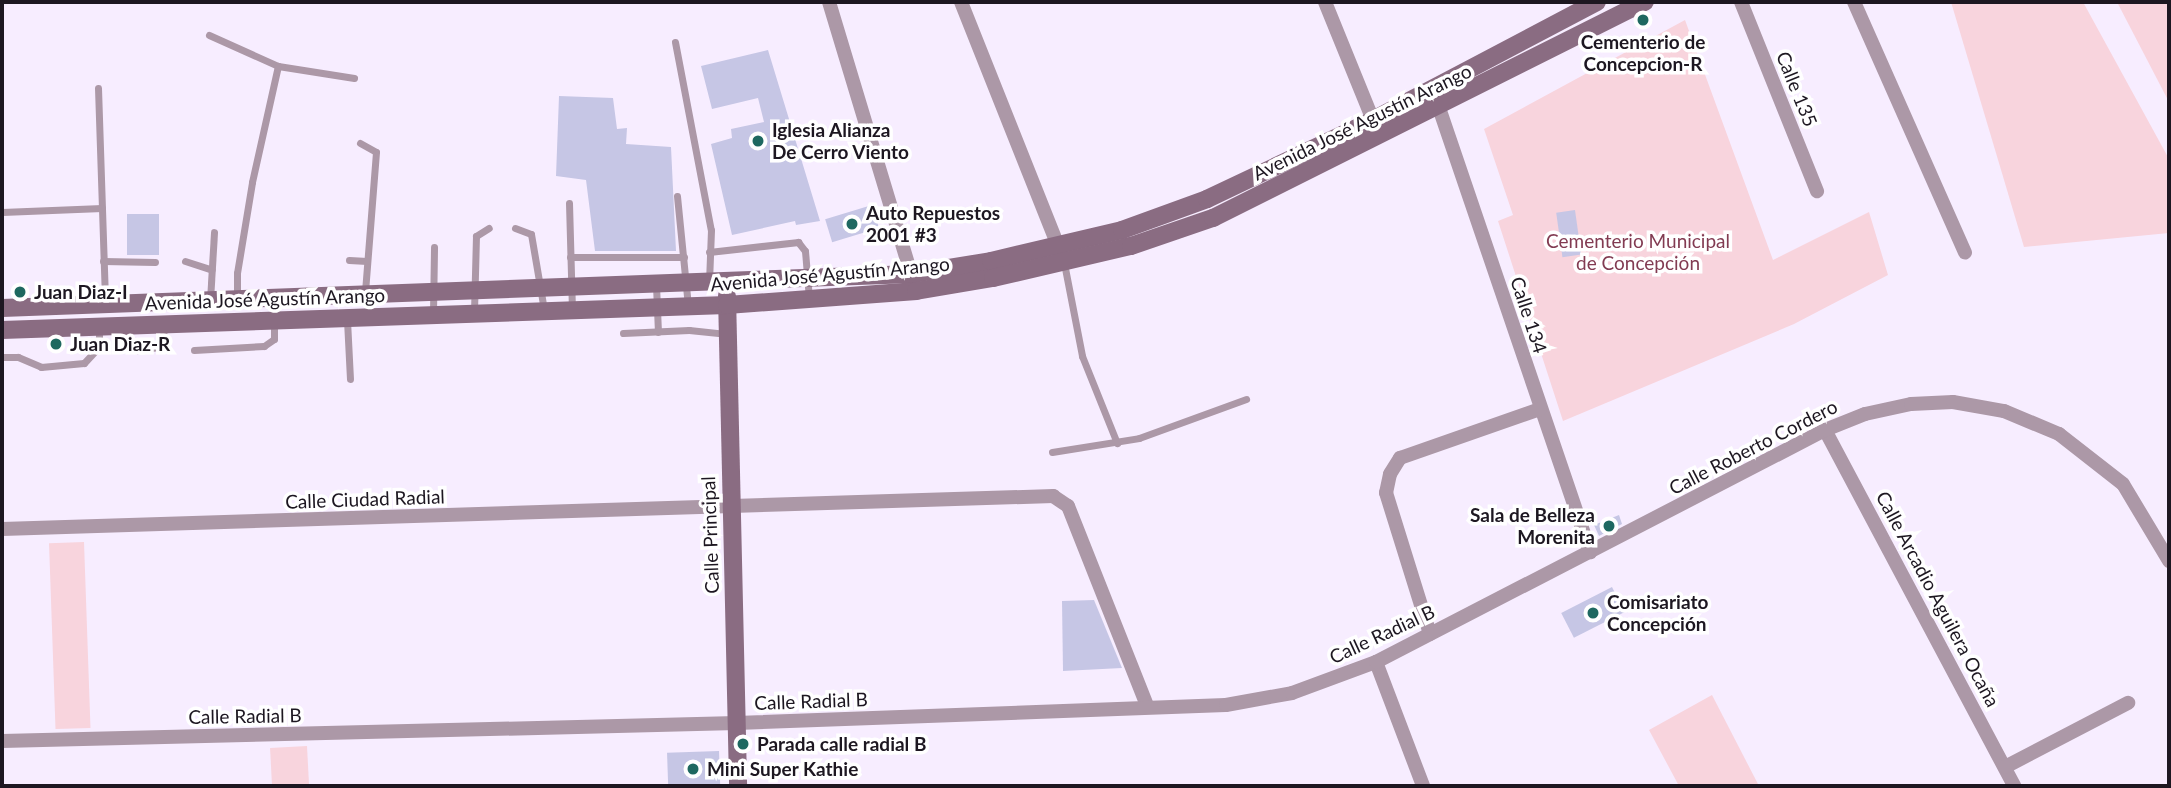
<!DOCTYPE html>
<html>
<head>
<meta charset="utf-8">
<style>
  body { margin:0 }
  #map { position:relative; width:2171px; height:788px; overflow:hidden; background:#f7edff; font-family:Lato,sans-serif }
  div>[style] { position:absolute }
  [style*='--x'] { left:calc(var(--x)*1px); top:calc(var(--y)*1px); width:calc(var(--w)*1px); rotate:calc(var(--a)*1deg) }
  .green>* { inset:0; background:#f8d4dd; transform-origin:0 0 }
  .building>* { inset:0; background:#c6c6e5; transform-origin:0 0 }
  .lane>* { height:7px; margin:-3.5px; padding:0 3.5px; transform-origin:3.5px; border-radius:3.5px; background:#ac98a7 }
  .street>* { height:14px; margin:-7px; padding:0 7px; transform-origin:7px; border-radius:7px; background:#ac98a7 }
  .secondary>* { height:18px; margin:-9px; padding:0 9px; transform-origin:9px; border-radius:9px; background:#8a6c82 }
  .dots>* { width:19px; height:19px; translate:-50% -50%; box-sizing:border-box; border:4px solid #fff; border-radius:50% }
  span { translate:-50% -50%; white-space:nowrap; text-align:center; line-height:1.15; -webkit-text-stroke:7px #fff; paint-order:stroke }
  .poi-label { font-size:19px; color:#1d1721; font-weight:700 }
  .left { translate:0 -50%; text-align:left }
  .right { translate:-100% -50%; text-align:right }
  .street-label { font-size:19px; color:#1d1721 }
  .park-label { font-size:19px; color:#823b52 }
  .frame { position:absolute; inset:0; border:4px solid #1d1721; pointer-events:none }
</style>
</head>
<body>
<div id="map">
  <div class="green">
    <div style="clip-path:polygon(1951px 2px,2083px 2px,2169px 159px,2169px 233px,2024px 247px)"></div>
    <div style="clip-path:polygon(2117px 2px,2169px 2px,2169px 102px)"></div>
    <div style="clip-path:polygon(1685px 20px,1773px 260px,1869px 212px,1888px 275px,1794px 324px,1563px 421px,1498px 221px,1513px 215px,1484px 129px)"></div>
    <div style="left:84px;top:542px;width:186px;height:35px;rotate:88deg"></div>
    <div style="clip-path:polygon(1712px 695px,1759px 786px,1679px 786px,1649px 730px)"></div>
    <div style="left:307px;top:746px;width:40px;height:37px;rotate:87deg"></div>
  </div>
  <div class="building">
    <div style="clip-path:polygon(768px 50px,820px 221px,796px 225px,795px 221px,732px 235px,711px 144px,732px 138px,731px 129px,764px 122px,758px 98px,712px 109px,701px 66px)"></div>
    <div style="clip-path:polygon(559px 96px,613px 98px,617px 129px,627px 128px,626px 144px,671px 147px,676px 251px,595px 251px,586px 180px,556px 176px)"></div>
    <div style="left:872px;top:205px;width:24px;height:49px;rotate:73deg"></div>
    <div style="left:1575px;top:210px;width:45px;height:19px;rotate:82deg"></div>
    <div style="left:127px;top:214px;width:32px;height:41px"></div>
    <div style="clip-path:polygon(1619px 515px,1622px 524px,1599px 536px,1594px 525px)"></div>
    <div style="left:1612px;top:587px;width:28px;height:57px;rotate:63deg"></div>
    <div style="clip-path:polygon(1094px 600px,1122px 668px,1063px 671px,1062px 601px)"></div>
    <div style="left:719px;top:751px;width:35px;height:52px;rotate:88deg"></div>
  </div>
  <div class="lane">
    <div style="--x:209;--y:35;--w:76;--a:24.2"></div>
    <div style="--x:278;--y:66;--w:77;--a:9"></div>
    <div style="--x:675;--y:42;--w:191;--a:79.2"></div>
    <div style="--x:711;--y:230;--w:52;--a:92.2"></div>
    <div style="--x:98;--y:88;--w:216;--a:88.1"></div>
    <div style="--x:360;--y:143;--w:18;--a:29"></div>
    <div style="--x:376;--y:152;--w:140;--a:94.5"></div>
    <div style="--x:677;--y:196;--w:111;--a:84.3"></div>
    <div style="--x:569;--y:203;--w:106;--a:88.4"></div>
    <div style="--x:2;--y:212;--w:100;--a:-2.3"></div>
    <div style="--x:515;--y:228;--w:17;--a:21"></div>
    <div style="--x:531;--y:234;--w:77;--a:80.3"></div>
    <div style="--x:709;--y:252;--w:90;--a:-6.4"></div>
    <div style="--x:798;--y:242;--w:11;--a:52"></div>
    <div style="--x:805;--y:251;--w:48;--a:85.2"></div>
    <div style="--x:570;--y:257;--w:114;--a:0"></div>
    <div style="--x:349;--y:260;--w:18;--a:3"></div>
    <div style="--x:103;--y:261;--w:52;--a:1.1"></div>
    <div style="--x:185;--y:261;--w:28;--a:18"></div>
    <div style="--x:1064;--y:263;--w:95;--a:79"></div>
    <div style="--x:1082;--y:356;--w:94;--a:68.1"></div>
    <div style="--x:656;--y:285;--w:47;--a:87.6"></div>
    <div style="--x:237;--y:299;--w:26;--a:-90"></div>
    <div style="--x:237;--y:273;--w:92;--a:-80.6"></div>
    <div style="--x:252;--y:182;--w:119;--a:-77.4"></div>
    <div style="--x:210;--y:300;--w:68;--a:-86.6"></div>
    <div style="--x:474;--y:312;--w:76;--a:-88.5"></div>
    <div style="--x:476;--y:236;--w:15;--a:-32"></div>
    <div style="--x:433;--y:313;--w:66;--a:-89.1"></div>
    <div style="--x:347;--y:320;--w:59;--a:87.1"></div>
    <div style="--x:128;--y:326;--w:20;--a:84"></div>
    <div style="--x:130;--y:346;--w:8;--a:30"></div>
    <div style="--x:137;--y:350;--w:27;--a:-8"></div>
    <div style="--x:164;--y:346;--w:22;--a:-93"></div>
    <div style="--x:623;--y:333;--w:66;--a:-2.6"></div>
    <div style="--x:689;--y:330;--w:37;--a:6"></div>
    <div style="--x:194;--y:350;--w:70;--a:-3.3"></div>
    <div style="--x:264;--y:346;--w:12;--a:-35"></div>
    <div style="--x:274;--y:339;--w:18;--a:-90"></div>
    <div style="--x:2;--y:357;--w:16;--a:0"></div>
    <div style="--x:18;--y:357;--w:25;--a:23"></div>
    <div style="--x:41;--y:367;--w:43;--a:-5.3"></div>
    <div style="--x:84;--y:363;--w:22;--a:-47"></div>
    <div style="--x:99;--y:347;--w:18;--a:-90"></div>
    <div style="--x:1052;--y:452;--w:88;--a:-9.1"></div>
    <div style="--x:1139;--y:438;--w:114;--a:-20"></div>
  </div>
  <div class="street">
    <div style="--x:829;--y:2;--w:294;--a:73.2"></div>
    <div style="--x:961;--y:2;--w:270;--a:68.3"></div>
    <div style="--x:1325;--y:2;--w:127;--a:67.9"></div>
    <div style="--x:1741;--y:2;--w:204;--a:68.1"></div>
    <div style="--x:1854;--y:2;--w:274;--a:66.1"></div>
    <div style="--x:1435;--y:96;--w:482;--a:71.2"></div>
    <div style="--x:1825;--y:430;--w:403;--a:62"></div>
    <div style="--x:2;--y:529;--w:1052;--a:-1.8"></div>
    <div style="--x:1053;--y:496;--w:18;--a:34"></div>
    <div style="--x:1068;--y:506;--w:215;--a:68.4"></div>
    <div style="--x:1430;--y:634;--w:148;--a:-107.3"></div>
    <div style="--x:1386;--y:493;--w:19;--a:-78"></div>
    <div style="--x:1390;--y:474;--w:19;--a:-58"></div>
    <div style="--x:1400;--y:458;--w:148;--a:-19.3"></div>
    <div style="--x:1376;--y:662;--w:133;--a:69.2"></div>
    <div style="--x:2;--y:741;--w:735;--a:-1.4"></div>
    <div style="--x:737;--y:723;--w:489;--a:-2.1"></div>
    <div style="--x:1226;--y:705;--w:67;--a:-10.3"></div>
    <div style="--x:1292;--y:693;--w:90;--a:-20.3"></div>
    <div style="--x:1376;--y:662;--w:505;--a:-27.33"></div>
    <div style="--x:1825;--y:430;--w:43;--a:-21.8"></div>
    <div style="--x:1865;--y:414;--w:47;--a:-12.3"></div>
    <div style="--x:1911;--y:404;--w:42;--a:-2.7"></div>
    <div style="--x:1953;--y:402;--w:52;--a:10"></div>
    <div style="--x:2004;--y:411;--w:60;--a:22.7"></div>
    <div style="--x:2059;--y:434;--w:81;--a:38"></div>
    <div style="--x:2123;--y:484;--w:90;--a:59.1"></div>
    <div style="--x:2005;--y:767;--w:139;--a:-27.5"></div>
  </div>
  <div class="secondary">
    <div style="--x:727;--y:296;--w:490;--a:88.7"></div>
    <div style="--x:2;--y:308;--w:911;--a:-2.14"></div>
    <div style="--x:912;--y:274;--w:80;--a:-9.3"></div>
    <div style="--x:991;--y:261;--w:135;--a:-13.3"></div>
    <div style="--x:1122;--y:230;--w:90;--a:-20"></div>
    <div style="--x:1207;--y:199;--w:184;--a:-25.4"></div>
    <div style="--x:1373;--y:120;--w:253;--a:-27.8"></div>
    <div style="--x:2;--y:330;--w:725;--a:-1.97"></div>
    <div style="--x:727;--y:305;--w:190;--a:-4.2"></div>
    <div style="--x:916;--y:291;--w:78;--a:-9.6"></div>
    <div style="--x:993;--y:278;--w:142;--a:-13.1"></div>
    <div style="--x:1131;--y:246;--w:87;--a:-18.9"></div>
    <div style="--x:1213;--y:218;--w:483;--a:-26.6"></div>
  </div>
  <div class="dots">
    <div style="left:1643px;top:20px;background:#1e6860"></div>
    <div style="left:758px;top:141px;background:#1e6860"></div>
    <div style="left:852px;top:224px;background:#1e6860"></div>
    <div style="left:20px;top:292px;background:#1e6860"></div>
    <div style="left:56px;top:344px;background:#1e6860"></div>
    <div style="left:1609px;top:526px;background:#1e6860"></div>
    <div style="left:1593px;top:613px;background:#1e6860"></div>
    <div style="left:743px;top:744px;background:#1e6860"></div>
    <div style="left:693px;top:769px;background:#1e6860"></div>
  </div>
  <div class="poi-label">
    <span style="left:1643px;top:53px">Cementerio de<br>Concepcion-R</span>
    <span class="left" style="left:772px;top:141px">Iglesia Alianza<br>De Cerro Viento</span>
    <span class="left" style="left:866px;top:224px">Auto Repuestos<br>2001 #3</span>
    <span class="left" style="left:34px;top:292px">Juan Diaz-I</span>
    <span class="left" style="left:70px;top:344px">Juan Diaz-R</span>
    <span class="right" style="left:1595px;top:526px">Sala de Belleza<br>Morenita</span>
    <span class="left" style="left:1607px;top:613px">Comisariato<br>Concepción</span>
    <span class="left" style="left:757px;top:744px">Parada calle radial B</span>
    <span class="left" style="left:707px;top:769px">Mini Super Kathie</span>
  </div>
  <div class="street-label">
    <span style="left:1797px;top:89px;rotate:68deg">Calle 135</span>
    <span style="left:1362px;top:122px;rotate:-26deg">Avenida José Agustín Arango</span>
    <span style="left:830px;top:274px;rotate:-5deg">Avenida José Agustín Arango</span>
    <span style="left:265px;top:299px;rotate:-2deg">Avenida José Agustín Arango</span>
    <span style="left:1529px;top:315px;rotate:72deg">Calle 134</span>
    <span style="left:1753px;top:447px;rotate:-27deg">Calle Roberto Cordero</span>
    <span style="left:365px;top:499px;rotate:-2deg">Calle Ciudad Radial</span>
    <span style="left:710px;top:535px;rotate:-92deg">Calle Principal</span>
    <span style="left:1938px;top:599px;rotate:62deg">Calle Arcadio Aguilera Ocaña</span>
    <span style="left:1382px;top:634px;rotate:-25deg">Calle Radial B</span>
    <span style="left:811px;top:701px;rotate:-2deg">Calle Radial B</span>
    <span style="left:245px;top:716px;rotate:-1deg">Calle Radial B</span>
  </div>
  <div class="park-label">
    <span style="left:1638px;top:252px">Cementerio Municipal<br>de Concepción</span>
  </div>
  <div class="frame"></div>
</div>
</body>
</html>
